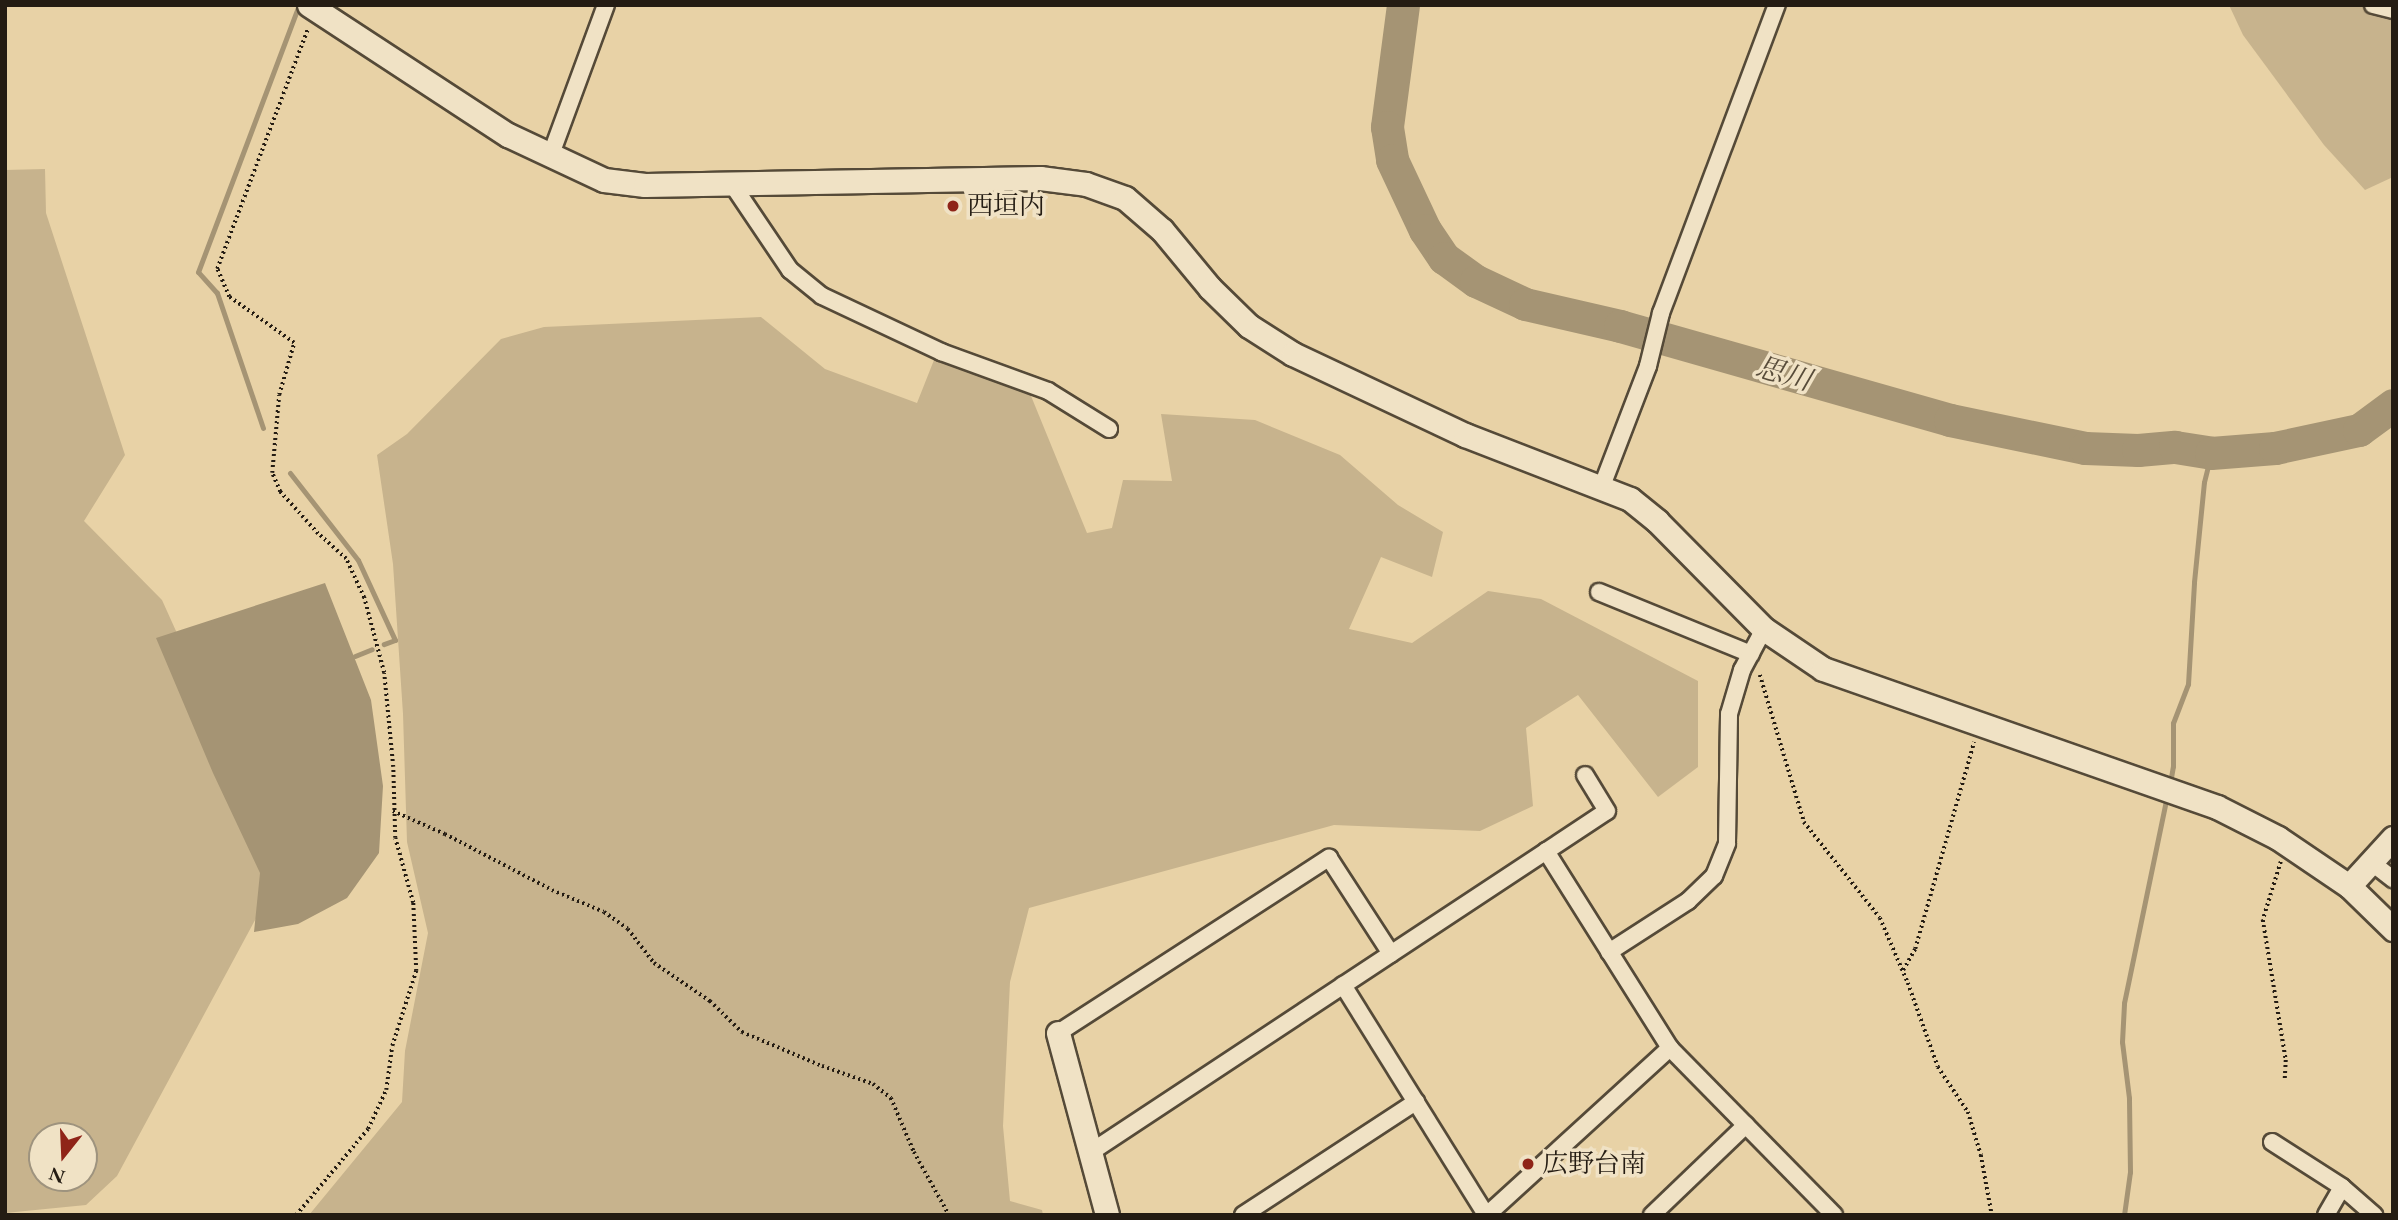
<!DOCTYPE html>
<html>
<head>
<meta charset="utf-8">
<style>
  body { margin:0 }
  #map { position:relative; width:2398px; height:1220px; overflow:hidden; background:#e8d2a6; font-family:"EB Garamond","Noto Serif JP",serif }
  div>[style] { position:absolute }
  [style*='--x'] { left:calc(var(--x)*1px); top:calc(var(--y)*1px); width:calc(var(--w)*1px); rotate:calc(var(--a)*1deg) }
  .green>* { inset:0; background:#c7b38d }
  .water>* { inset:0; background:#a59474 }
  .stream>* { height:5px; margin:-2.5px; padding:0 2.5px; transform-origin:2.5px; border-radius:2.5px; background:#a59474 }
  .river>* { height:33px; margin:-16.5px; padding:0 16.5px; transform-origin:16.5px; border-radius:16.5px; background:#a59474 }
  .path>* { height:3.5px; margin-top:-1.75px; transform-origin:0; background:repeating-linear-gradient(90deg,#241c13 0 2px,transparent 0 5.5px) }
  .roads { filter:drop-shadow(2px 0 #554a38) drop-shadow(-2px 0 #554a38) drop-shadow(0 2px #554a38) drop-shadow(0 -2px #554a38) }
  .street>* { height:16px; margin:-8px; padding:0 8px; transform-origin:8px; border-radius:8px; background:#f0e2c5 }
  .secondary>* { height:23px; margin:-11.5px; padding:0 11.5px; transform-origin:11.5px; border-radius:11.5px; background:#f0e2c5 }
  .dots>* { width:19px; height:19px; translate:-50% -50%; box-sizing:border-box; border:4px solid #f0e2c5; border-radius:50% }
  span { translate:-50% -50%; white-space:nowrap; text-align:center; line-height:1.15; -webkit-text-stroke:7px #f0e2c5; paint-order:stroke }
  .poi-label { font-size:26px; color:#241c13 }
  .left { translate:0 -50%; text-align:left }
  .water-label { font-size:28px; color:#584c3a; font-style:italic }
  .frame { position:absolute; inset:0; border:7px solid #241c13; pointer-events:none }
  .north { position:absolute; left:28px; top:1122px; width:70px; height:70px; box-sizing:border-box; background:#f0e2c5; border:2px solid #9e937e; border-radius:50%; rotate:198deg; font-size:19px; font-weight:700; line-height:28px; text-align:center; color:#241c13 }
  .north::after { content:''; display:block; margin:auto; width:24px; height:32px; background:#8f2418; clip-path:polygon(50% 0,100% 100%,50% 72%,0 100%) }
</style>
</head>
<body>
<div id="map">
  <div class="green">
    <div style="clip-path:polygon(2229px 5px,2393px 5px,2393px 177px,2365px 190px,2324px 145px,2243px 35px)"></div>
    <div style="clip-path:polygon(evenodd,45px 169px,46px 213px,125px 455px,84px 521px,162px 600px,259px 815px,268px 896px,117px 1176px,86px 1205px,5px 1213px,5px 170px,45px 169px,42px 1136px,84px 1136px,84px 1178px,42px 1178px,42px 1136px)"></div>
    <div style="clip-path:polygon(761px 317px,825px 369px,917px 403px,934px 360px,1029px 391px,1087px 533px,1112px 528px,1123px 480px,1172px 481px,1161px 414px,1255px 420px,1340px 455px,1398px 505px,1443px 532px,1432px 577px,1381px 557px,1349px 629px,1412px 643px,1488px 591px,1541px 599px,1698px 681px,1698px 767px,1658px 797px,1578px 695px,1526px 728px,1533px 806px,1480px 831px,1334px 825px,1029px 908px,1010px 982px,1003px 1126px,1010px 1201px,1042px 1210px,1043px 1215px,309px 1215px,402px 1102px,405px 1051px,428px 933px,407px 842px,403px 714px,393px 564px,377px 455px,407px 434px,501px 339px,544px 327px)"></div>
  </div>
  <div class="water">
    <div style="clip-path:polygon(325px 583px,371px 700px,383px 786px,379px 853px,347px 898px,298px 924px,254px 932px,260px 873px,213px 773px,156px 638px)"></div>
  </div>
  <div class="stream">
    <div style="--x:263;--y:428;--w:143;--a:-108.8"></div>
    <div style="--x:217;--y:293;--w:28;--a:-132"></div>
    <div style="--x:198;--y:272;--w:285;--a:-69.3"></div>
    <div style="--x:290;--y:473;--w:110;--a:52"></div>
    <div style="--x:358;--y:560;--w:88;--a:65.2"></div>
    <div style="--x:395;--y:640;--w:12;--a:160"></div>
    <div style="--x:355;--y:656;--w:18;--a:-22"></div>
    <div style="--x:2170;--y:783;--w:17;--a:-80"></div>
    <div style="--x:2173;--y:766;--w:43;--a:-90"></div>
    <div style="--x:2173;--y:723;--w:42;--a:-69"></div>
    <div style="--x:2188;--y:684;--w:102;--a:-86.6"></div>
    <div style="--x:2194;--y:582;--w:100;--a:-84.3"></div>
    <div style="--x:2204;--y:482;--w:30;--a:-76"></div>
    <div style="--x:2124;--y:1215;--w:43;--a:-82.1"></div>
    <div style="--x:2130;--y:1172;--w:74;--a:-90.8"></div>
    <div style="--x:2129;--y:1098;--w:56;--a:-97.1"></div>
    <div style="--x:2122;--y:1042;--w:39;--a:-87"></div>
    <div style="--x:2124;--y:1003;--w:211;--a:-78.3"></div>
  </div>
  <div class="river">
    <div style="--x:1403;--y:5;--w:123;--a:97.5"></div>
    <div style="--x:1387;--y:127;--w:33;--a:81"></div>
    <div style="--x:1392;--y:160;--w:77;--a:64.8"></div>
    <div style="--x:1425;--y:230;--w:34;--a:56"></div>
    <div style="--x:1444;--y:258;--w:39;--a:36"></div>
    <div style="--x:1476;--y:281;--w:54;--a:25.1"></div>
    <div style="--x:1525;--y:304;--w:98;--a:13"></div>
    <div style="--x:1620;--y:326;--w:343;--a:15.9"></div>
    <div style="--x:1950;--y:420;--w:138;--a:11.7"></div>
    <div style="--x:2085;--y:448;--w:53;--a:2.2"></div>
    <div style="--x:2138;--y:450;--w:37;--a:-5"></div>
    <div style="--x:2175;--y:447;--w:36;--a:9"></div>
    <div style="--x:2211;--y:453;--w:64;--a:-4.5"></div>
    <div style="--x:2275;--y:448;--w:86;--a:-12.1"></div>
    <div style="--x:2359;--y:430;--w:42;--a:-36.3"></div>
  </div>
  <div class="path">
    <div style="--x:1760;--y:675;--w:153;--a:73.3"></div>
    <div style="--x:1804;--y:822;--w:122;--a:51.6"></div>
    <div style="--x:1880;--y:918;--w:71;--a:66.7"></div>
    <div style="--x:1908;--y:983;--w:89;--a:70.3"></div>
    <div style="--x:1938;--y:1067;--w:54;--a:56.3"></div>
    <div style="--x:1968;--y:1112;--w:45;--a:73.2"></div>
    <div style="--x:1981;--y:1155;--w:61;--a:79.6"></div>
    <div style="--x:393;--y:811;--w:57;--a:23.9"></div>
    <div style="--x:445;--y:834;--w:121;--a:27.6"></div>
    <div style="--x:552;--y:890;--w:56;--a:22.9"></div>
    <div style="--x:604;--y:912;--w:29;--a:35"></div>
    <div style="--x:628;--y:929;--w:43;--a:52.6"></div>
    <div style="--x:654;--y:963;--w:68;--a:34.2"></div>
    <div style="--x:710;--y:1001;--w:45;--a:44.1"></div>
    <div style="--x:742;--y:1032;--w:87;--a:23"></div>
    <div style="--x:822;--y:1066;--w:54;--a:19.4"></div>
    <div style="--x:873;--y:1084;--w:23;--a:38"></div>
    <div style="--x:891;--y:1098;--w:59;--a:66.9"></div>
    <div style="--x:914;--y:1152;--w:72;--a:60.9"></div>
    <div style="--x:2281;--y:862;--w:61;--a:107.2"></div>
    <div style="--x:2263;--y:920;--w:142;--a:80.7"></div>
    <div style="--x:2286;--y:1060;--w:22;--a:93"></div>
    <div style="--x:1903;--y:970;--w:24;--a:-60"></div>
    <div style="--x:1915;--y:949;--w:215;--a:-74.1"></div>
    <div style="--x:296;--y:1215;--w:112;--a:-50.1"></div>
    <div style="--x:368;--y:1129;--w:43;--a:-65.2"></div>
    <div style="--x:386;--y:1090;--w:44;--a:-82.2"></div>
    <div style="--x:392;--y:1046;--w:79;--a:-72.3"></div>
    <div style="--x:416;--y:971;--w:68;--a:-92.5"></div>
    <div style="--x:413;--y:903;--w:67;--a:-105.5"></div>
    <div style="--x:395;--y:838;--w:71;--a:-91.6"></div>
    <div style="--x:393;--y:767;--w:94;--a:-95.5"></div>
    <div style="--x:384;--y:673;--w:78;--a:-104.9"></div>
    <div style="--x:364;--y:598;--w:43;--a:-114.8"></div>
    <div style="--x:346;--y:559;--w:38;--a:-138"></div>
    <div style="--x:318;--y:534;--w:57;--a:-132.1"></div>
    <div style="--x:280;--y:492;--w:21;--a:-113"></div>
    <div style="--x:272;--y:473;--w:78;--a:-84.9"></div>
    <div style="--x:279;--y:395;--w:54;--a:-73.9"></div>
    <div style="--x:294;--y:343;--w:80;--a:-144.7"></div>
    <div style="--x:229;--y:297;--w:30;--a:-113"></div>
    <div style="--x:217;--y:269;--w:258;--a:-69.3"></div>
  </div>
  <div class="roads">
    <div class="street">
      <div style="--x:2373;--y:5;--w:21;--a:14"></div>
      <div style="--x:550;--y:157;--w:162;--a:-69.8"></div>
      <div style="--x:732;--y:184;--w:104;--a:56"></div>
      <div style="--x:790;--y:270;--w:41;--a:39.1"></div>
      <div style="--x:822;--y:296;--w:132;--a:25.2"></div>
      <div style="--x:941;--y:352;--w:114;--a:20"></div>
      <div style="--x:1048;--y:391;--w:72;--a:31.9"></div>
      <div style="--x:1602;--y:486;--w:129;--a:-69"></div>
      <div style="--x:1648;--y:366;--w:55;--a:-76.2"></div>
      <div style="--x:1661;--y:313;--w:329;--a:-69.4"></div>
      <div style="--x:1599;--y:592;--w:164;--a:22.2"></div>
      <div style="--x:1546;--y:851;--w:233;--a:57.8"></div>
      <div style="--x:1670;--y:1048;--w:234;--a:45.5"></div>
      <div style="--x:2371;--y:862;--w:28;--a:38"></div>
      <div style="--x:1609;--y:952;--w:94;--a:-32.8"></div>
      <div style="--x:1688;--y:901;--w:36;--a:-44"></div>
      <div style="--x:1714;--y:876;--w:35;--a:-68"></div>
      <div style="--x:1727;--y:843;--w:129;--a:-89.1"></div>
      <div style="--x:1729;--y:714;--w:46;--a:-73.5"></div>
      <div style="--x:1742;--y:670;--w:47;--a:-61.8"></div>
      <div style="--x:1343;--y:985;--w:271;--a:58.1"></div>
      <div style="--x:1058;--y:1033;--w:323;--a:-32.9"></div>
      <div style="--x:1329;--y:858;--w:114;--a:57.1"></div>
      <div style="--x:2272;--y:1142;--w:83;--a:32.7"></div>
      <div style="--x:2342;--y:1187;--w:43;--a:41.2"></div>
      <div style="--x:1091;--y:1152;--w:618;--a:-33.46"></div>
      <div style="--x:1607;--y:811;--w:42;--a:-121.4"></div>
      <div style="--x:1243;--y:1215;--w:207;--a:-33.2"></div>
      <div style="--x:1487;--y:1215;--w:248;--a:-42.4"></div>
      <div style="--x:1652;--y:1215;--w:130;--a:-43.8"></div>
      <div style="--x:2326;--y:1215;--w:32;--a:-60"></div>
    </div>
    <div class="secondary">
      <div style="--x:309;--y:5;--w:238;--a:33.2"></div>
      <div style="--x:508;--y:135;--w:106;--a:25.1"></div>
      <div style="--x:604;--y:180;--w:41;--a:7"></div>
      <div style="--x:645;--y:185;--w:395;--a:-1"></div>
      <div style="--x:1040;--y:178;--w:46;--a:7.4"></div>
      <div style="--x:1086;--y:184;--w:41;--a:19.7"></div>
      <div style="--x:1125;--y:198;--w:49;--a:40.9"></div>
      <div style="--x:1162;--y:230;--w:75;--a:50.4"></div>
      <div style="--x:1210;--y:288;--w:54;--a:44.3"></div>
      <div style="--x:1249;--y:326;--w:52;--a:32.5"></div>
      <div style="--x:1293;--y:354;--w:190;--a:25.2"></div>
      <div style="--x:1465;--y:435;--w:177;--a:21.2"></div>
      <div style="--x:1630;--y:499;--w:35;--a:39"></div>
      <div style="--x:1657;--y:521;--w:152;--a:45.3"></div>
      <div style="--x:1764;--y:629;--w:71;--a:34.1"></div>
      <div style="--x:1823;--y:669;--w:417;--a:19.3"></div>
      <div style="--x:2217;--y:807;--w:68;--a:26.9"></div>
      <div style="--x:2278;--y:838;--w:86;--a:34.1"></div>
      <div style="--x:2349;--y:886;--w:62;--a:44.3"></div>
      <div style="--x:2349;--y:886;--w:65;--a:-47.5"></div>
      <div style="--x:1058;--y:1033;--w:188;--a:74.9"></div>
    </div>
  </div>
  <div class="dots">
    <div style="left:953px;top:206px;background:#8f2418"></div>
    <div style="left:1528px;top:1164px;background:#8f2418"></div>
  </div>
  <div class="poi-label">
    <span class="left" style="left:967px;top:206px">西垣内</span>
    <span class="left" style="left:1542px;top:1164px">広野台南</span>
  </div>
  <div class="water-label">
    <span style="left:1784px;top:373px;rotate:16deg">思川</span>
  </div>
  <div class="frame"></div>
  <div class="north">N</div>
</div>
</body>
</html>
